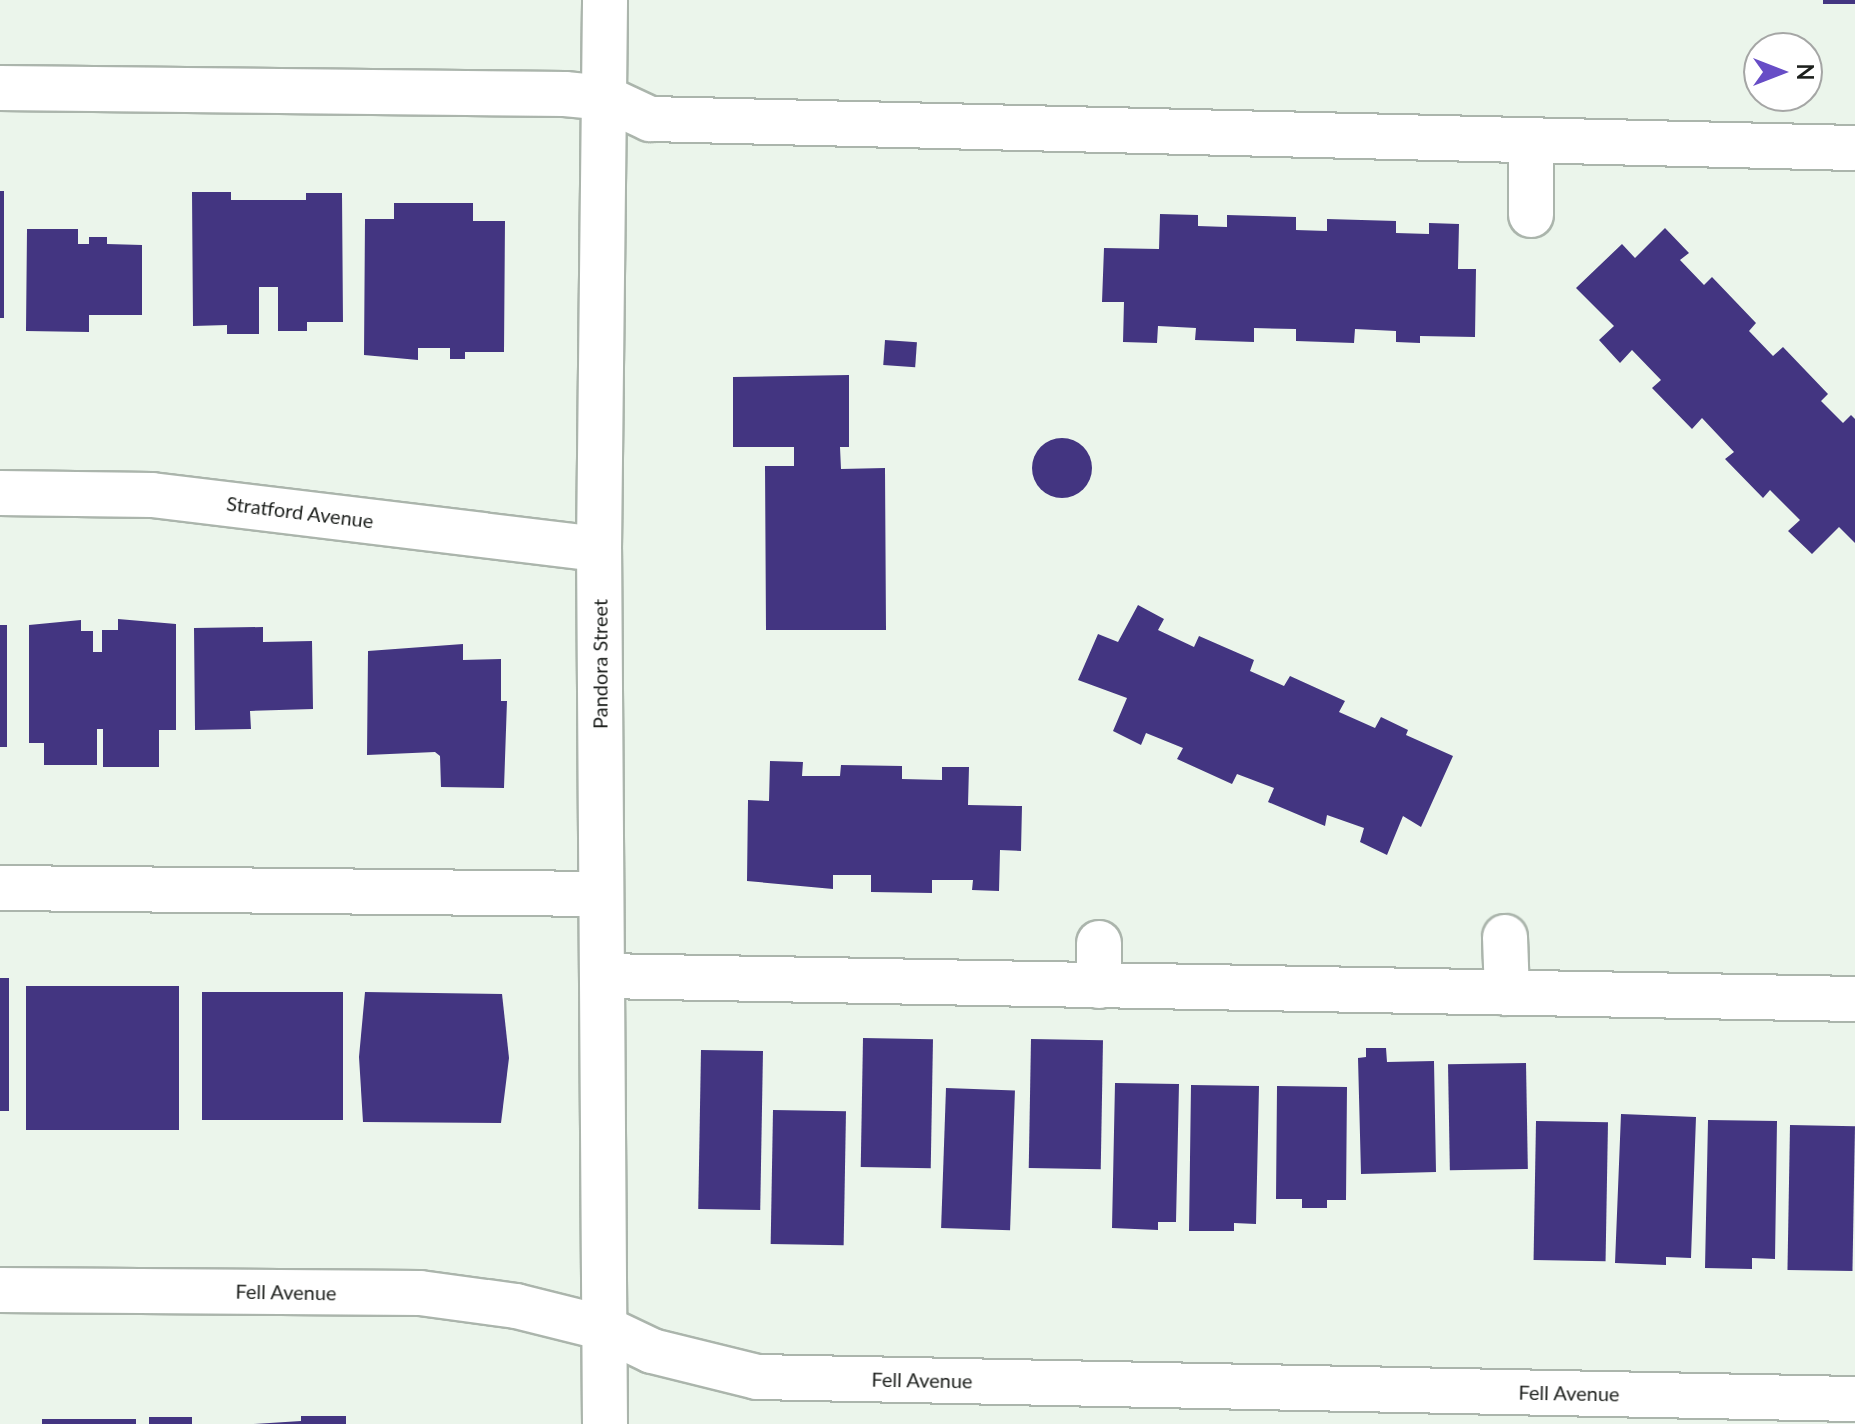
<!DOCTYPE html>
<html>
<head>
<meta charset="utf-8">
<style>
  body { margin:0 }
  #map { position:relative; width:1855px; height:1424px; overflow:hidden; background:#ebf5eb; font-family:Lato,sans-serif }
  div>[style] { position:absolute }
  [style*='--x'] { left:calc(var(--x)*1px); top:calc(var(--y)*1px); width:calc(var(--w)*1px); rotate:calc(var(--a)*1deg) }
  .building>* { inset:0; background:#433581; transform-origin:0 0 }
  .round { border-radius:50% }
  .roads { filter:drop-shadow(2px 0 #abb5ac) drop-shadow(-2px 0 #abb5ac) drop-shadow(0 2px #abb5ac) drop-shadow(0 -2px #abb5ac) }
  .minor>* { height:44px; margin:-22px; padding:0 22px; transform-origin:22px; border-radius:22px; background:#fff }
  span { translate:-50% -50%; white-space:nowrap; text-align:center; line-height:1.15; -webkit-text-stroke:8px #fff; paint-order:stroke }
  .street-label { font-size:20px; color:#1d201d }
  .north { position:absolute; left:1743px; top:32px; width:80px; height:80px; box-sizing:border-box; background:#fff; border:2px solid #a5a6a5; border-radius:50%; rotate:90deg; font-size:22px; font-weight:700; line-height:32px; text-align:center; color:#1d201d }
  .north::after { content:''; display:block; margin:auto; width:28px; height:36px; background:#674dc6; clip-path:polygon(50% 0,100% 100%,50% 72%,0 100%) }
</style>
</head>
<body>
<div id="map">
  <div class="building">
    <div style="left:1823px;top:0;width:32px;height:4px"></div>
    <div style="left:0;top:191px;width:4px;height:127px"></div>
    <div style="clip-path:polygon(192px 192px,231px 192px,231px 200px,306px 200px,306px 193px,342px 193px,343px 322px,307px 322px,307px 331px,278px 331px,278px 287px,259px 287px,259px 334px,227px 334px,227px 325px,193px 326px)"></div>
    <div style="clip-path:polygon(394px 203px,473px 203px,473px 221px,505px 221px,504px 352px,465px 352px,465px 359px,450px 359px,450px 348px,418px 348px,418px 360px,364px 355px,365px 219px,394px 219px)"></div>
    <div style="clip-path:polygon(1160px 214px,1198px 215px,1198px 226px,1227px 227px,1227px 215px,1296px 217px,1296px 230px,1327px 231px,1327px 219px,1396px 221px,1396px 233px,1429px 234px,1429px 223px,1459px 224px,1458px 269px,1476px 269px,1475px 337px,1420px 336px,1420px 343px,1396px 342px,1396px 331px,1355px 329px,1354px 343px,1296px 341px,1296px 329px,1254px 328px,1254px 342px,1195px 340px,1196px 328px,1158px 326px,1157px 343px,1123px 342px,1124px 302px,1102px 302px,1104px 248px,1159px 249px)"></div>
    <div style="clip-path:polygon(1665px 228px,1689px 253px,1680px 260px,1704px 285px,1712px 277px,1756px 323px,1749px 331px,1773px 356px,1783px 347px,1828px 394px,1821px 401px,1843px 423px,1851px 415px,1855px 419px,1855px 543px,1839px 527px,1812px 554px,1788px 531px,1800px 520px,1770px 490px,1763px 498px,1725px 459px,1734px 452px,1702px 418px,1692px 429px,1652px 388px,1661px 380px,1632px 350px,1620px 363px,1599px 340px,1614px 326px,1576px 288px,1622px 244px,1635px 258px)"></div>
    <div style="clip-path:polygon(27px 229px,78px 229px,78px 244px,89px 244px,89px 237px,107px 237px,107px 244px,142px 245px,142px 315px,89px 315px,89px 332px,26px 331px)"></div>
    <div style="left:885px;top:340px;width:32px;height:25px;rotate:4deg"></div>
    <div style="clip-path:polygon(849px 375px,849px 447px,840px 447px,841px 469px,885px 468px,886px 630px,766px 630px,765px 466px,794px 466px,794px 447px,733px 447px,733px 377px)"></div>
    <div class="round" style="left:1032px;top:438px;width:60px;height:60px"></div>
    <div style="clip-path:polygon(1138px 605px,1164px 619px,1158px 630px,1194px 647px,1199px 636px,1254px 660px,1250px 671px,1284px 686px,1290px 676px,1345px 701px,1339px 712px,1375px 728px,1381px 717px,1408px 730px,1406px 735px,1453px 756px,1421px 827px,1403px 816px,1387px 855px,1360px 842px,1364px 828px,1327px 815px,1325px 826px,1268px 802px,1274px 788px,1237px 774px,1232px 784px,1177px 759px,1183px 748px,1146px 733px,1141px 745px,1113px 731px,1127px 698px,1078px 680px,1098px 634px,1118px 642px)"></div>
    <div style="clip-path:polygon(118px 619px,176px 624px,176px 730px,159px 730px,159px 767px,103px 767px,103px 729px,97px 729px,97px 765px,44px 765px,44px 743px,29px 743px,29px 625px,81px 620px,81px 631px,93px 631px,93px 652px,102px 652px,102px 630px,118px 630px)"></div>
    <div style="left:0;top:625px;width:7px;height:122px"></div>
    <div style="clip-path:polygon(263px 627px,263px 642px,312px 641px,313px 709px,250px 711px,251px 729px,195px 730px,194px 628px)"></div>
    <div style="clip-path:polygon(463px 644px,463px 660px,501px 659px,501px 701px,507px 701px,504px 788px,441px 787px,440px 756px,435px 752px,367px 755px,368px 651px)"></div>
    <div style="clip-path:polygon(770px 761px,803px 762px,802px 776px,840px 776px,841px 765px,902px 766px,902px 779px,942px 780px,942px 767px,969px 767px,968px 805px,1022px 806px,1021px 851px,1000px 850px,999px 891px,972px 890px,973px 880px,932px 880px,932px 893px,871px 892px,871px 875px,833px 875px,833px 889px,747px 881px,748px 800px,769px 801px)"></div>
    <div style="left:0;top:978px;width:9px;height:133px"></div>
    <div style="left:179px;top:986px;width:144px;height:153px;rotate:90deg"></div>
    <div style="left:202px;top:992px;width:141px;height:128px"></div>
    <div style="clip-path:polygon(365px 992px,502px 994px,509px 1058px,501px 1123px,363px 1122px,359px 1057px)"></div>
    <div style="left:863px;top:1038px;width:70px;height:129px;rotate:1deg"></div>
    <div style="left:1031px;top:1039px;width:72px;height:129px;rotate:1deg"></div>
    <div style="clip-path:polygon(1366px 1048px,1386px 1048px,1387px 1062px,1434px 1061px,1436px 1172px,1361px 1174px,1358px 1058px,1366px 1057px)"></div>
    <div style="left:701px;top:1050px;width:62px;height:159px;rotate:1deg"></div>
    <div style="left:1526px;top:1063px;width:106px;height:78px;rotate:89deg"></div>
    <div style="clip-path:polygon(1115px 1083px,1179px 1084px,1176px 1222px,1158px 1222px,1158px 1230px,1112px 1228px)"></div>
    <div style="clip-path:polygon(1191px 1085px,1259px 1086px,1256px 1224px,1234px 1223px,1234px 1231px,1189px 1231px)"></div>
    <div style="clip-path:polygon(1277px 1086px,1347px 1087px,1346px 1200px,1327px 1200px,1327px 1208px,1302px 1208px,1302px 1199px,1276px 1199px)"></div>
    <div style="left:946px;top:1088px;width:69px;height:140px;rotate:2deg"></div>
    <div style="left:773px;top:1110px;width:73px;height:134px;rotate:1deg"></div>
    <div style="clip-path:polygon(1621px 1114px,1696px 1117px,1691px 1258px,1666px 1257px,1666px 1265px,1615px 1263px)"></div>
    <div style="clip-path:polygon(1708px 1120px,1777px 1121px,1775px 1259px,1752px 1258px,1752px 1269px,1705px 1268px)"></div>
    <div style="left:1536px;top:1121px;width:72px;height:139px;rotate:1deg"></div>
    <div style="left:1790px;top:1125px;width:65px;height:145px;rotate:1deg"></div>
    <div style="clip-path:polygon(301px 1416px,346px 1416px,346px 1424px,254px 1424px,301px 1421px)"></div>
    <div style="left:149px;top:1417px;width:43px;height:7px"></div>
    <div style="left:42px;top:1419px;width:94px;height:5px"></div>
  </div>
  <div class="roads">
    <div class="minor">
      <div style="--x:0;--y:88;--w:565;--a:0.61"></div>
      <div style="--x:565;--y:94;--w:40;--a:5.7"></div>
      <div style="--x:605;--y:98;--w:50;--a:25"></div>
      <div style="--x:650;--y:119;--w:1205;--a:1.38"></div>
      <div style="--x:1531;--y:140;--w:75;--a:90"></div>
      <div style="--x:0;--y:493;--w:152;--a:0.8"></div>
      <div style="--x:152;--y:495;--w:450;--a:6.9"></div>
      <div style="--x:0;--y:888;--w:601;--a:0.57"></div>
      <div style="--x:1505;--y:937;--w:56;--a:88"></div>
      <div style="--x:1099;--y:943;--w:43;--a:90"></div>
      <div style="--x:602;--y:976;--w:1253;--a:1.05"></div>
      <div style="--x:0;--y:1290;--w:420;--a:0.4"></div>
      <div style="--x:420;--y:1293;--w:97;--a:7.7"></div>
      <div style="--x:516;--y:1306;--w:91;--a:14"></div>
      <div style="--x:604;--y:1328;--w:53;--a:25.6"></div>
      <div style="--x:652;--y:1351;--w:108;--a:13.9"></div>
      <div style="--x:757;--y:1377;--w:1098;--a:1.15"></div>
      <div style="--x:605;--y:1424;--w:875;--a:-90.39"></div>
      <div style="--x:599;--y:549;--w:549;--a:-89.37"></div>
    </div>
  </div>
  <div class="street-label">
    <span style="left:300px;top:512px;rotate:7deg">Stratford Avenue</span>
    <span style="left:600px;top:664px;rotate:-90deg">Pandora Street</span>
    <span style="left:286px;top:1292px;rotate:1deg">Fell Avenue</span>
    <span style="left:922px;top:1380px;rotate:1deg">Fell Avenue</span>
    <span style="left:1569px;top:1393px;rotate:1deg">Fell Avenue</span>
  </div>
  <div class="north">N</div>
</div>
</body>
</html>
